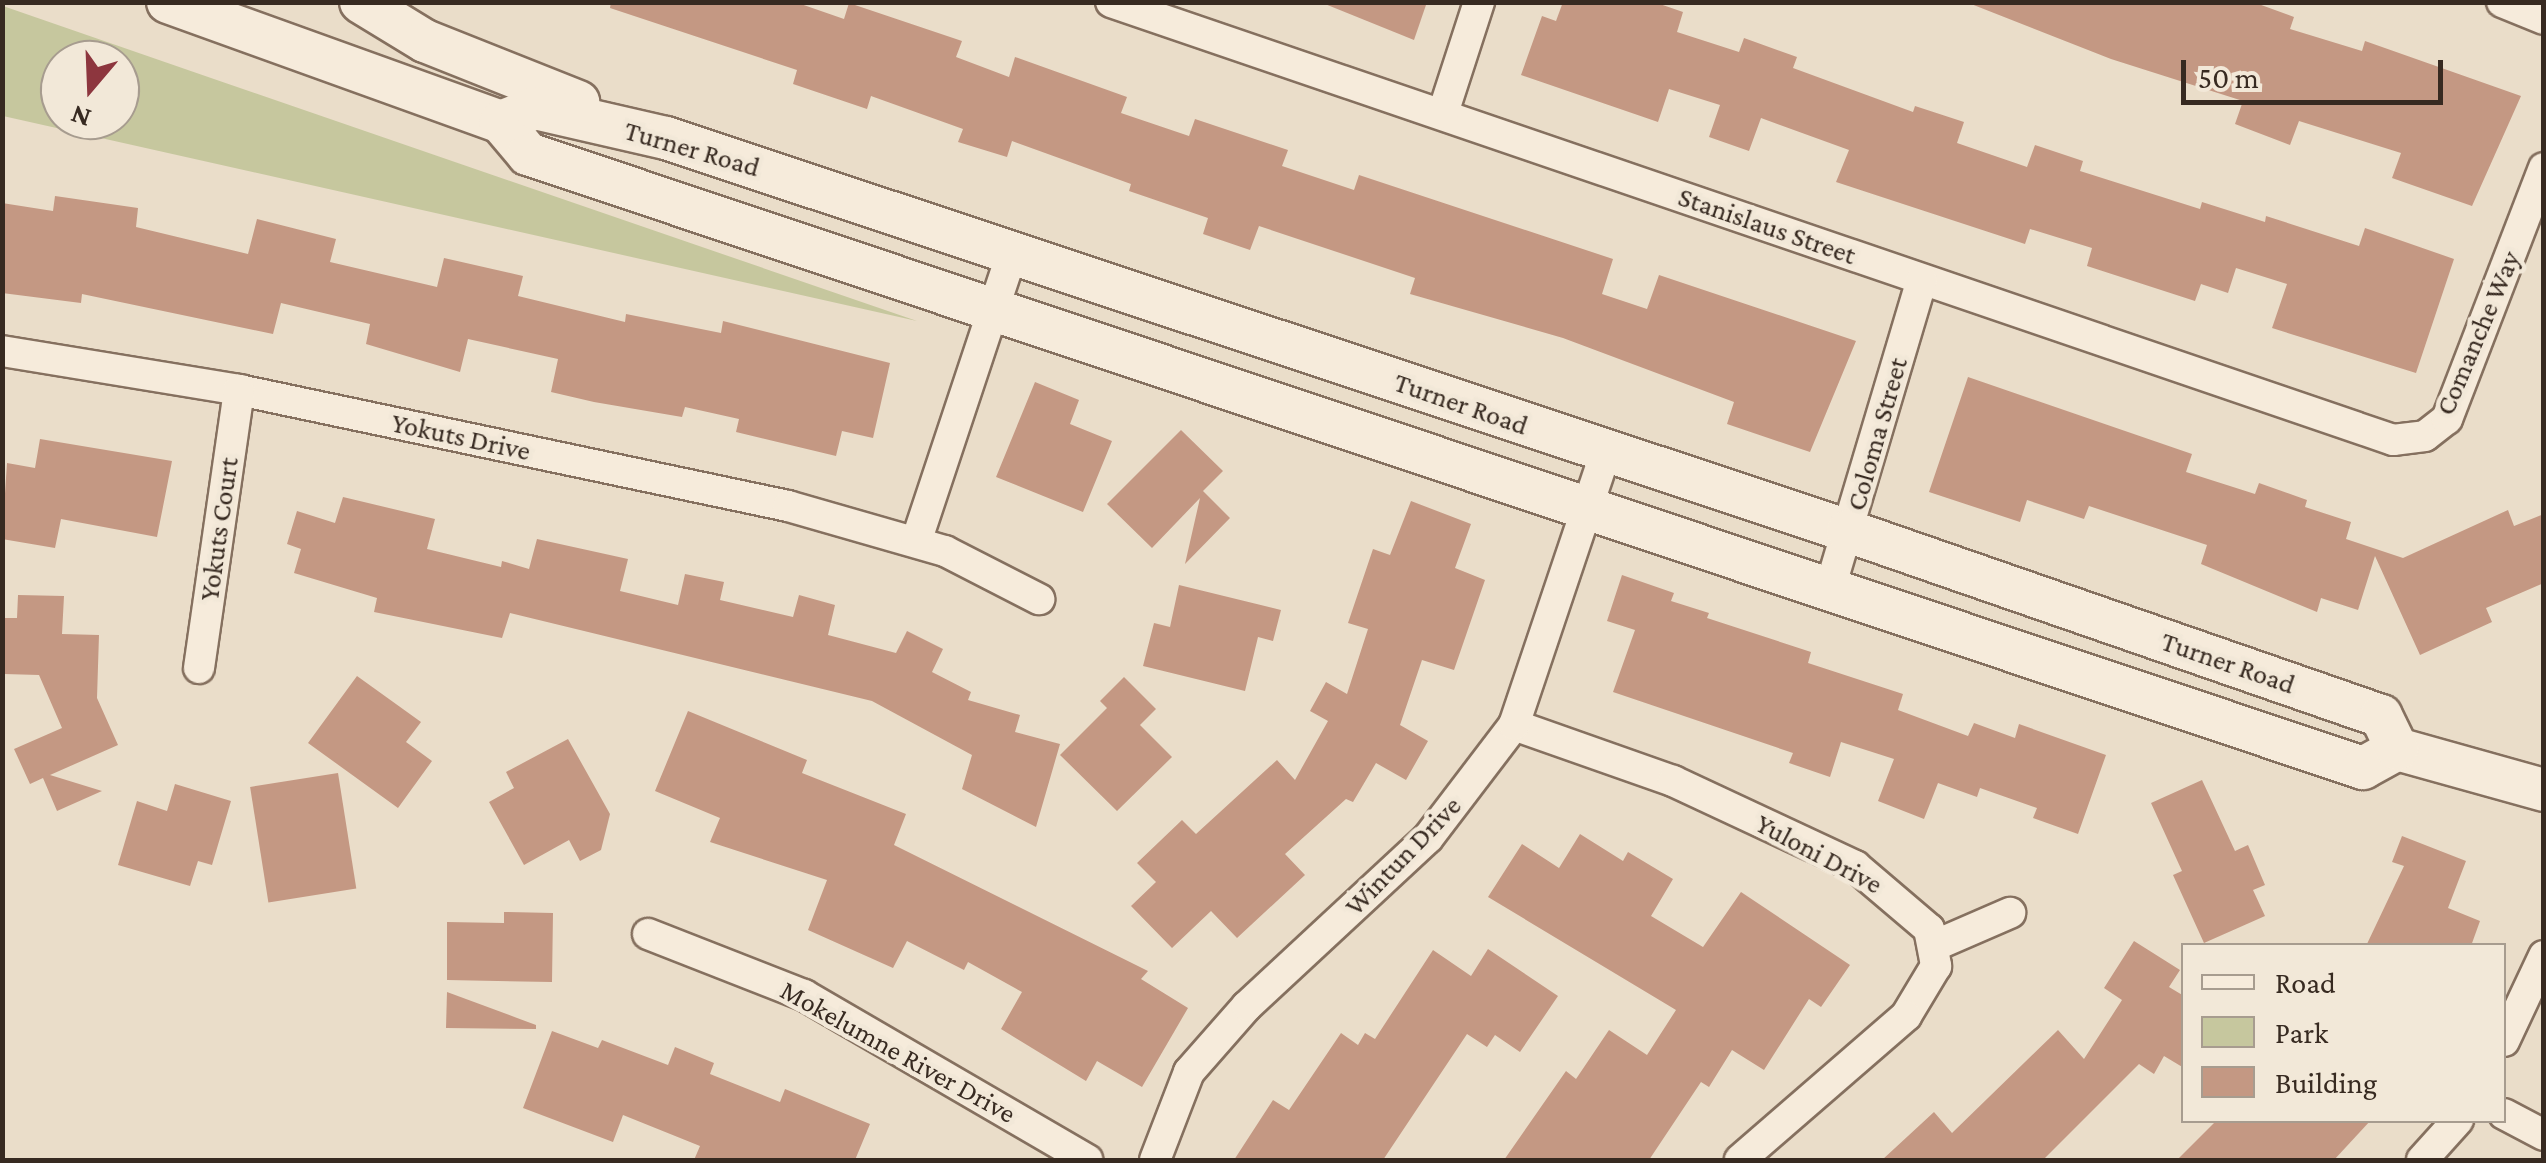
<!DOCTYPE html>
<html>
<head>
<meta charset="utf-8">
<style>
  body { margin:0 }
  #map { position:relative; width:2546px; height:1163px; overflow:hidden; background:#eaddc9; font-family:"Crimson Pro",serif }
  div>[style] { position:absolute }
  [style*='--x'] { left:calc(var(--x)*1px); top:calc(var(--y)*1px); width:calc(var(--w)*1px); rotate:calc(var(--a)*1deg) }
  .green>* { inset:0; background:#c6c79e }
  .building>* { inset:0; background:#c49883; transform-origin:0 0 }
  .roads { filter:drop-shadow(2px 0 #85705f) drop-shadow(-2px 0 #85705f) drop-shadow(0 2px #85705f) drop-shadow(0 -2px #85705f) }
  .minor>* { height:30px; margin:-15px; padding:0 15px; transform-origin:15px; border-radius:15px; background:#f6ebdb }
  .secondary>* { height:42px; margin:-21px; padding:0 21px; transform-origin:21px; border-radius:21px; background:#f6ebdb }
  span { translate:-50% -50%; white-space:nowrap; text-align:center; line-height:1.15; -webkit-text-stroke:9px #f2e8d8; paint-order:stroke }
  .street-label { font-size:28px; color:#372a21 }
  .frame { position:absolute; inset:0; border:5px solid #372a21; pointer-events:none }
  .legend { position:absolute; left:2181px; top:943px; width:325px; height:180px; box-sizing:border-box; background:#f2e8d8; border:2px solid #a79c8f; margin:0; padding:12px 18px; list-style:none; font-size:30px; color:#372a21 }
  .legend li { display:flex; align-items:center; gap:20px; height:50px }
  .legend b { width:50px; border:2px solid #a79c8f }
  .north { position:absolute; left:40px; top:40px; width:100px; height:100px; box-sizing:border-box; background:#f2e8d8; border:2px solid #a79c8f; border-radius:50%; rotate:199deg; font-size:28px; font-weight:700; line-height:40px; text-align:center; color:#372a21 }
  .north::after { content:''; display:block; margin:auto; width:35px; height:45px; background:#8d363e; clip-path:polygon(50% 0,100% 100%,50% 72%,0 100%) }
  .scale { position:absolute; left:2181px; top:60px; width:262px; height:45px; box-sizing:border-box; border:5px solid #372a21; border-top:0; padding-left:12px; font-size:30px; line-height:35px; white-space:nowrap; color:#372a21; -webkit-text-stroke:8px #f2e8d8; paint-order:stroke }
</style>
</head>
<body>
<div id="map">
  <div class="green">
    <div style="clip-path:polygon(evenodd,3px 6px,211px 78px,917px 321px,3px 116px,3px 6px,60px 60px,120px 60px,120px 120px,60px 120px,60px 60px)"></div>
  </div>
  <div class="building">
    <div style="clip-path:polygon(611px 2px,795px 2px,844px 19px,849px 3px,962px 41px,956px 57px,1009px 77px,1015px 57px,1127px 97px,1121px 113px,1189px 136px,1195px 119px,1288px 150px,1282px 166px,1354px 190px,1359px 175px,1613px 259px,1602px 294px,1647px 309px,1659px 275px,1856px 341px,1810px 452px,1727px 424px,1734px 402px,1563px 338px,1410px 294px,1415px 278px,1259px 226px,1250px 250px,1203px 234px,1208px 218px,1129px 191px,1131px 184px,1012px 141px,1007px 157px,958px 142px,963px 129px,871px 96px,867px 109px,793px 84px,797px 70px,610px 8px)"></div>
    <div style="clip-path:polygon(1320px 2px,1427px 2px,1414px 40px)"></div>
    <div style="clip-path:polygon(1563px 2px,1654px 2px,1683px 12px,1677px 32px,1739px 52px,1744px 38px,1797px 57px,1793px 68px,1913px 112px,1915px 106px,1964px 122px,1957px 143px,2027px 167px,2035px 145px,2083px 161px,2080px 171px,2200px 209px,2202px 202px,2265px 222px,2266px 216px,2359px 246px,2365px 228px,2454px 259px,2416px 373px,2272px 328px,2287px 284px,2236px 268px,2228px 293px,2201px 284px,2195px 301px,2087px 266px,2092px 248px,2030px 229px,2025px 244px,1836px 182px,1849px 150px,1761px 118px,1749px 151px,1709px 137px,1720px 105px,1669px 89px,1658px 122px,1521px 75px,1542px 16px,1556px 21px)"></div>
    <div style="clip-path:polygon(1966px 2px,2253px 2px,2294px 17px,2290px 29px,2362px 51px,2365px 41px,2521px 96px,2472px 206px,2392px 178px,2401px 153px,2299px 121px,2290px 145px,2235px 124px,2243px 101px,2111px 59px)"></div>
    <div style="clip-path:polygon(55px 196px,138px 208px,136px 227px,248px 254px,257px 219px,336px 239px,330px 262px,437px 287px,444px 258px,523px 276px,518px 296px,625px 322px,626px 314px,721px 333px,723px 321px,890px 363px,873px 438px,842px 431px,836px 456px,736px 432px,739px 419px,685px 407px,682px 417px,594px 402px,551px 392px,558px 359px,468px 339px,460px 372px,366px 344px,370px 324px,281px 303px,273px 334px,82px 294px,81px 303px,2px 293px,2px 203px,53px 211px)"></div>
    <div style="clip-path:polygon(1968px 377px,2192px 454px,2186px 472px,2255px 494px,2259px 483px,2307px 500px,2305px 507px,2351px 522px,2346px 539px,2403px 558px,2508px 510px,2514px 526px,2544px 514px,2544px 583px,2486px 608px,2492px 622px,2420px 655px,2375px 556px,2358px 610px,2321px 598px,2317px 612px,2201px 564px,2207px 545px,2089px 506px,2084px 519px,2027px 500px,2020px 522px,1929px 492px)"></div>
    <div style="clip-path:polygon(1035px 382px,1079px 400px,1070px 424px,1112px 441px,1083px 512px,996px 477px)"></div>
    <div style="clip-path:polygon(1181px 430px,1223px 471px,1203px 491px,1230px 518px,1185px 564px,1200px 498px,1152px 548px,1107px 504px)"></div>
    <div style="clip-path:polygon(40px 439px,172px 461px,157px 537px,61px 519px,55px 548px,2px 539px,7px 463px,35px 468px)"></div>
    <div style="clip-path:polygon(343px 497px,435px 519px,427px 549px,501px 567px,502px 561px,529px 569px,537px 539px,628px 559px,620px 591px,678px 605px,685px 574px,724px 582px,720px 600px,793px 617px,799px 595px,835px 605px,828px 635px,896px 653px,907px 631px,943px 649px,932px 672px,971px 692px,968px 700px,1020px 715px,1015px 732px,1060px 744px,1036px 827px,962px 789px,972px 755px,872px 701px,510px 613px,502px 638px,374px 612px,377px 598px,294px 573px,301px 549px,287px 544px,297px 511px,335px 523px)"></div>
    <div style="clip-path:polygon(1411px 501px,1471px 524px,1455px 568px,1485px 580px,1454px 670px,1422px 660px,1400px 725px,1428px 741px,1406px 780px,1376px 763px,1353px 802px,1346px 799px,1285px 854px,1305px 875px,1237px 938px,1211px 911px,1172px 948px,1131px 906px,1156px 882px,1137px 863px,1182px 820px,1196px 834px,1277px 760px,1295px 780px,1328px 721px,1310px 711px,1326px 682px,1347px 694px,1368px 629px,1348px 623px,1373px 549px,1390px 555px)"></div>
    <div style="clip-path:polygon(1622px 575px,1674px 593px,1671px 601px,1709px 613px,1707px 618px,1811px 652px,1808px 663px,1903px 694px,1898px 710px,1968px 736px,1974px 723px,2015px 738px,2019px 724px,2106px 755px,2078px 834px,2033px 818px,2037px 808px,1980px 788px,1977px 797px,1938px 783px,1924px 819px,1878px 801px,1894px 759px,1841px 742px,1830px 777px,1789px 763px,1793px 753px,1613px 692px,1635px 630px,1607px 621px)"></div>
    <div style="clip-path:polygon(1179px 585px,1281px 610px,1273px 641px,1258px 637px,1245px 691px,1143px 666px,1154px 623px,1170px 627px)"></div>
    <div style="clip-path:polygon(18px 595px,64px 596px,62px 634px,99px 635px,97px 698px,118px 745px,50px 775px,102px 791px,57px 811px,43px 778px,30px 784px,14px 749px,62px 728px,39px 675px,4px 674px,5px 618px,17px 618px)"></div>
    <div style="clip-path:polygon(357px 676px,421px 722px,406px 742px,432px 761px,398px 808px,308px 743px)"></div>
    <div style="clip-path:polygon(1124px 677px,1156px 709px,1140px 725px,1172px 757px,1117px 811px,1060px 755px,1107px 708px,1100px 701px)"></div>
    <div style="clip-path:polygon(688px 711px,807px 760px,802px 773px,906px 814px,894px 845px,1148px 971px,1141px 979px,1188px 1008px,1142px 1087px,1097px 1061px,1086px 1081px,1001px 1029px,1022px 992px,968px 962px,964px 970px,907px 941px,893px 968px,808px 930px,827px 880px,710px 842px,720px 818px,655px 791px)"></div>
    <div style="clip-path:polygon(568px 739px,610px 814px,601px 850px,580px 861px,569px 840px,524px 865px,489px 802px,514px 788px,506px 772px)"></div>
    <div style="left:338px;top:773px;width:117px;height:89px;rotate:81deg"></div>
    <div style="clip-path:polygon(2202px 780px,2235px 851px,2248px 845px,2265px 885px,2253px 890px,2265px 916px,2204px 943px,2173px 875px,2182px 871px,2151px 803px)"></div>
    <div style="clip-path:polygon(175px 784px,231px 801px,212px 865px,198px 861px,190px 886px,118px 865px,137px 801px,167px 811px)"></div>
    <div style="clip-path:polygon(1580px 834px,1623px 861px,1628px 852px,1673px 879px,1651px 916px,1703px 947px,1741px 892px,1850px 965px,1821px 1007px,1809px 999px,1764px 1070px,1732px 1050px,1709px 1087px,1701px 1082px,1649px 1160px,1504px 1160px,1566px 1071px,1576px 1079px,1609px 1030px,1647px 1055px,1676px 1010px,1488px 897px,1522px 844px,1559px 868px)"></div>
    <div style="clip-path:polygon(2402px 836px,2466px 861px,2448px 908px,2480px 921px,2471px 946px,2366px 946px,2404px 866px,2392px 862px)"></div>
    <div style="clip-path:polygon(504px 912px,553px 913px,552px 982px,447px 980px,447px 922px,504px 923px)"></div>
    <div style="clip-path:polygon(2134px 941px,2180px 970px,2169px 987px,2184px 996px,2184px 1068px,2164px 1056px,2154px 1074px,2139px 1064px,2043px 1160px,1882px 1160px,1934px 1112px,1952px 1133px,2058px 1030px,2084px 1059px,2122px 1000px,2104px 988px)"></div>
    <div style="clip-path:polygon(1488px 949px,1558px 996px,1520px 1052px,1495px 1035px,1487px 1047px,1467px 1034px,1383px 1160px,1234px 1160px,1273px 1100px,1289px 1110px,1341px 1033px,1358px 1045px,1365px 1033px,1375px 1039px,1433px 950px,1471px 976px)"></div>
    <div style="clip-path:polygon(447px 992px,536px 1025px,536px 1029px,446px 1028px)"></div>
    <div style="clip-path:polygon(552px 1031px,598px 1048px,602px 1040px,668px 1065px,675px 1047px,714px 1063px,710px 1074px,780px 1102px,785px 1089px,870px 1124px,855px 1160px,694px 1160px,700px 1146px,623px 1115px,613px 1142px,523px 1108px)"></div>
    <div style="clip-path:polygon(2217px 1120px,2371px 1120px,2334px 1160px,2177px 1160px)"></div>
  </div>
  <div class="roads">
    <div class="minor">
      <div style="--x:1111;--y:2;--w:1355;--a:18.86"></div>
      <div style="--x:2393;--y:440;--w:32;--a:-7"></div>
      <div style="--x:2425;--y:436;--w:28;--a:-38"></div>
      <div style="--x:2447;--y:419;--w:269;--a:-68.9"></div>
      <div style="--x:2502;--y:2;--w:45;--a:22"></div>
      <div style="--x:1443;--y:113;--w:117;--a:-72"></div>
      <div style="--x:2;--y:351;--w:240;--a:9.3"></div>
      <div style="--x:239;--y:390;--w:561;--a:11.93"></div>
      <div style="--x:788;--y:506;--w:163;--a:16"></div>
      <div style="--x:945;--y:551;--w:106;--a:27.1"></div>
      <div style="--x:916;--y:542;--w:305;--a:-71.6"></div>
      <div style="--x:1830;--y:588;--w:321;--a:-73.4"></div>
      <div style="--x:199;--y:668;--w:281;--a:-81.8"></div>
      <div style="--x:1514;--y:725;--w:169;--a:19.4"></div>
      <div style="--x:1673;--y:781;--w:201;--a:25"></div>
      <div style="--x:1855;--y:866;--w:97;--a:40.4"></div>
      <div style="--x:1929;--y:929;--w:38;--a:79"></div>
      <div style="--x:1936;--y:966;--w:58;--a:121"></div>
      <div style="--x:1906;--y:1016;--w:220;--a:139.1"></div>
      <div style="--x:648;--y:934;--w:168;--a:21.4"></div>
      <div style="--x:804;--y:995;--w:328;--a:30.2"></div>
      <div style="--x:1936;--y:945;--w:81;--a:-23.4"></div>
      <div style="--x:2504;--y:1041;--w:94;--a:-64.8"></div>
      <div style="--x:2504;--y:1114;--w:45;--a:27.7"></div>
      <div style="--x:1155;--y:1160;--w:94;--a:-68.9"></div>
      <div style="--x:1189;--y:1072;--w:88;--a:-48.7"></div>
      <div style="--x:1247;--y:1006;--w:247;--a:-42.9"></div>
      <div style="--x:1428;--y:838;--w:142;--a:-52.7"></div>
      <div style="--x:1514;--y:725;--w:288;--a:-71.4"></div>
      <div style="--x:2422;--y:1160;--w:54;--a:-48"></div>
    </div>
    <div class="secondary">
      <div style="--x:168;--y:2;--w:354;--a:19.8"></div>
      <div style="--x:501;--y:122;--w:42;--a:49.8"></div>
      <div style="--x:528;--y:154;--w:1935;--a:18.5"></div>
      <div style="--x:2363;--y:768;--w:39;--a:-29"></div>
      <div style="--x:2397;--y:749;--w:153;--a:15.6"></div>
      <div style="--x:361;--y:2;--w:75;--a:31.4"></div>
      <div style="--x:425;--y:41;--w:165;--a:21.7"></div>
      <div style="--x:501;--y:122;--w:37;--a:-22"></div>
      <div style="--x:535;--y:108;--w:134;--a:12.9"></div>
      <div style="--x:666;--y:138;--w:1246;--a:18.39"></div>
      <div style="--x:1848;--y:531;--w:564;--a:19.14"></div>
      <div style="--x:2381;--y:716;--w:37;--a:64"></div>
    </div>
  </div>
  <div class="street-label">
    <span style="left:692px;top:149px;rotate:16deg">Turner Road</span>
    <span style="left:1767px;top:226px;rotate:19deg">Stanislaus Street</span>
    <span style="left:2478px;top:333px;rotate:-67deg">Comanche Way</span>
    <span style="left:1461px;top:404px;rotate:19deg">Turner Road</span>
    <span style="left:1877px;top:434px;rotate:-74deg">Coloma Street</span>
    <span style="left:461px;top:437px;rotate:12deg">Yokuts Drive</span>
    <span style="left:219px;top:529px;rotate:-82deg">Yokuts Court</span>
    <span style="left:2228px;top:663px;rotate:19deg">Turner Road</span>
    <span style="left:1819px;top:854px;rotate:28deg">Yuloni Drive</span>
    <span style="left:1403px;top:856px;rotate:-46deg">Wintun Drive</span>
    <span style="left:898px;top:1052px;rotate:29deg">Mokelumne River Drive</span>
  </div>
  <div class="frame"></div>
  <ul class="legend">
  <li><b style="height:12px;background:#f6ebdb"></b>Road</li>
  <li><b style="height:28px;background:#c6c79e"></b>Park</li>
  <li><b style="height:28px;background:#c49883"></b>Building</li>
  </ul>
  <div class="north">N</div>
  <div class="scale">50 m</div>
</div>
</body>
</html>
